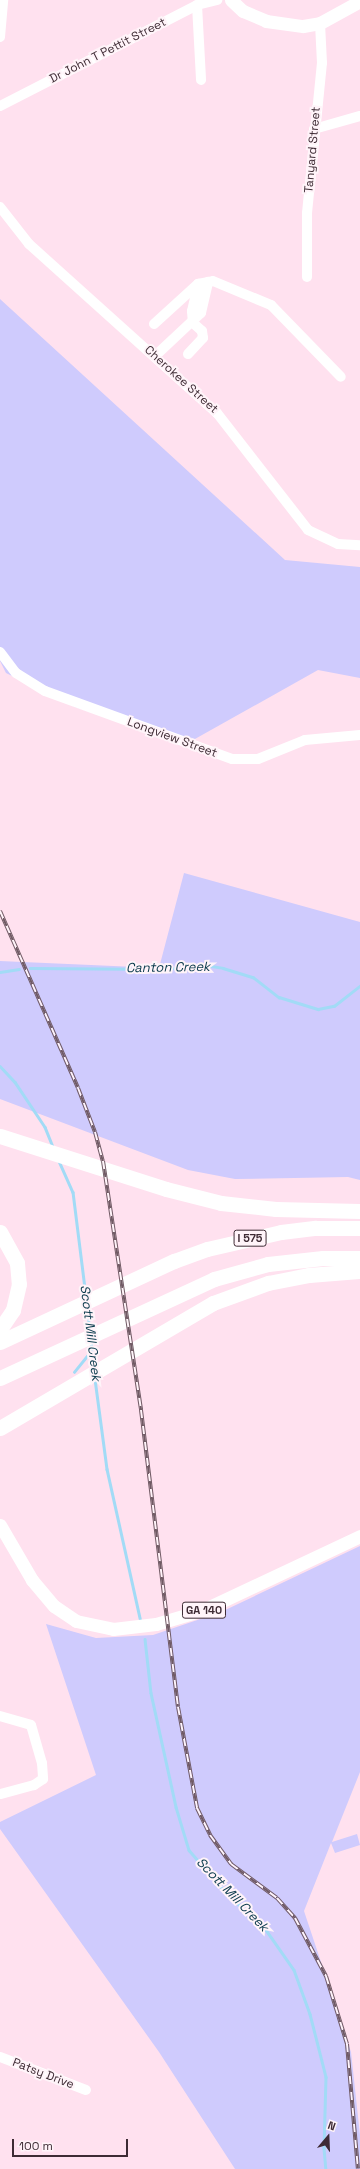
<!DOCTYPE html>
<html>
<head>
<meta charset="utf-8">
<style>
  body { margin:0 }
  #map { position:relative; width:360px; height:2169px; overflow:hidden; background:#ffe1ef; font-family:"Space Grotesk",sans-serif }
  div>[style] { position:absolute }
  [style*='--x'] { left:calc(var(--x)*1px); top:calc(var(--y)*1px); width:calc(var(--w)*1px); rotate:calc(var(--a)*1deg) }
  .green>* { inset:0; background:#cfcbfd }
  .stream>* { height:2.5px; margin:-1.25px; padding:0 1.25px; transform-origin:1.25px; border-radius:1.25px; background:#a2dbf6 }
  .minor>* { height:10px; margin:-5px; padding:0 5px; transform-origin:5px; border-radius:5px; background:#fff }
  .major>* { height:13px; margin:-6.5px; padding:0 6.5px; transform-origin:6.5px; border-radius:6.5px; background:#fff }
  .highway>* { height:15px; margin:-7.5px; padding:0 7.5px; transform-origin:7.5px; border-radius:7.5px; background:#fff }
  .rail>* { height:4px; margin-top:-2px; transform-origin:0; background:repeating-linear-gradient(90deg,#fff4f9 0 8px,#705a64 0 16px); box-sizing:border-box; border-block:1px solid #705a64 }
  span { translate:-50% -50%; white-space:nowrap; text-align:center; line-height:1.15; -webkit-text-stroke:4px #fff4f9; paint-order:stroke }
  .shield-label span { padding:1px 3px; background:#fff4f9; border:1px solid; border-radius:3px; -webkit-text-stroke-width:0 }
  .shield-label { font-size:11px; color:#3e2b34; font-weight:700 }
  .street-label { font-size:12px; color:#3e2b34 }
  .water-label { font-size:13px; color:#0a3a4c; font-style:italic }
  .north { position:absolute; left:308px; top:2117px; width:40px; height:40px; -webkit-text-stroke:3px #fff4f9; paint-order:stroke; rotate:19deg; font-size:11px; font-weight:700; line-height:16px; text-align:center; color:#3e2b34 }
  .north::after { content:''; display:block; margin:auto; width:14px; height:18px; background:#3e2b34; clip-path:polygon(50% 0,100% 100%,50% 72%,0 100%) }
  .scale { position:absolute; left:12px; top:2139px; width:116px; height:18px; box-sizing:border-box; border:2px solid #3e2b34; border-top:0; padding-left:5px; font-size:12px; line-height:14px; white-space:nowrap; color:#3e2b34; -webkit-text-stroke:3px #fff4f9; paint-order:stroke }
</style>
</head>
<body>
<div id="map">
  <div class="green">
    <div style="clip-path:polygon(0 299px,285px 560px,360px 567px,360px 678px,318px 670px,186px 744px,75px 707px,6px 673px,0 661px)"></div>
    <div style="clip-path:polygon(184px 873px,360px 922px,360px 1180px,348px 1177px,235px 1179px,188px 1170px,0 1099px,0 961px,159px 968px)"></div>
    <div style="clip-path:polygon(360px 1546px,360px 1772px,332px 1842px,357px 1834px,360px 1845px,335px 1853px,331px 1843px,304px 1911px,351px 2052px,360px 2135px,360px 2169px,235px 2169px,159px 2052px,0 1829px,0 1822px,96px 1775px,46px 1624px,96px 1638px,153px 1635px,221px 1612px)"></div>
  </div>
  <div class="stream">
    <div style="--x:30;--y:968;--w:134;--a:0.4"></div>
    <div style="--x:164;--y:969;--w:41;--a:-5.6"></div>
    <div style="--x:205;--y:965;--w:18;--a:9"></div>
    <div style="--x:223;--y:968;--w:31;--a:17"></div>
    <div style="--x:253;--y:977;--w:33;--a:38"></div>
    <div style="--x:279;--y:997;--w:41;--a:17.1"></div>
    <div style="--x:318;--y:1009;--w:16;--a:-11"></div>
    <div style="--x:334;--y:1006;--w:33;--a:-38"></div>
    <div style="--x:0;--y:972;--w:19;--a:-9"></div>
    <div style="--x:0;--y:1066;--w:22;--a:47"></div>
    <div style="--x:15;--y:1082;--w:54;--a:56.3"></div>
    <div style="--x:45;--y:1127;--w:22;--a:68"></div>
    <div style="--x:59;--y:1161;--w:34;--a:66"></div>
    <div style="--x:73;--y:1192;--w:105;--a:82.9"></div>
    <div style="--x:87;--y:1307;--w:23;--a:83"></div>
    <div style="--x:91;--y:1341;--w:27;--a:84"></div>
    <div style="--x:74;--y:1372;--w:27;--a:-51"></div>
    <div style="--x:95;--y:1379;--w:91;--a:82.4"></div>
    <div style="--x:107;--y:1469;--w:153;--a:77.5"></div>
    <div style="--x:145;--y:1639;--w:54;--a:83.7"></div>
    <div style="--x:151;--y:1693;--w:117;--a:77.6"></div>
    <div style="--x:176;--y:1807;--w:45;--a:73.2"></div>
    <div style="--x:189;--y:1850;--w:58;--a:49.2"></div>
    <div style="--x:227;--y:1894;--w:50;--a:41.7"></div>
    <div style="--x:264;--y:1927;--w:52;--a:55.1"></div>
    <div style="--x:294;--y:1970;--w:47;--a:70"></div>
    <div style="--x:310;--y:2014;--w:65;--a:75.7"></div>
    <div style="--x:326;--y:2077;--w:71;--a:91.6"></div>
    <div style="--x:324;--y:2148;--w:21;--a:85"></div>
  </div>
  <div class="minor">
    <div style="--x:197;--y:5;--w:75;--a:86.9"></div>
    <div style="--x:0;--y:37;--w:37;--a:-85"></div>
    <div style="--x:0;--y:106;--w:221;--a:-27.1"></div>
    <div style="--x:197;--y:5;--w:21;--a:-14"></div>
    <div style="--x:314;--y:129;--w:48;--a:-15.8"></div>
    <div style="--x:0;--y:207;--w:47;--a:51.9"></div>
    <div style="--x:29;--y:244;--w:253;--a:42"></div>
    <div style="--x:217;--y:413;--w:148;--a:52.1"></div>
    <div style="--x:308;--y:530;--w:33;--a:25"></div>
    <div style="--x:338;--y:544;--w:22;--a:3"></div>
    <div style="--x:307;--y:277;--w:64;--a:-90"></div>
    <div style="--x:307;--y:213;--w:151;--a:-84.3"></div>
    <div style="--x:322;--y:63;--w:40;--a:-92.9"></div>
    <div style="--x:198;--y:284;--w:15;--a:-11"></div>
    <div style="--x:213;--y:281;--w:63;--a:22.5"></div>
    <div style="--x:271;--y:305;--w:100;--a:45.8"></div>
    <div style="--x:193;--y:323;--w:12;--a:-95"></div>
    <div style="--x:192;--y:311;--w:28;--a:-77"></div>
    <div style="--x:154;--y:324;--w:59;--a:-42.3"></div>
    <div style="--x:188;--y:354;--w:22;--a:-47"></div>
    <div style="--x:203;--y:338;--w:7;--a:-98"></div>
    <div style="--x:202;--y:331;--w:12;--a:-138"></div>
    <div style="--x:155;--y:356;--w:63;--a:-43.1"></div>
    <div style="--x:201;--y:313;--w:32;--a:-77"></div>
    <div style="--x:0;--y:652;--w:26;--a:53"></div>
    <div style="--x:16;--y:673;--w:34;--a:32"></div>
    <div style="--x:45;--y:691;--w:199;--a:20"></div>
    <div style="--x:232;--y:759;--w:26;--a:0"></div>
    <div style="--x:258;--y:759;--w:51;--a:-22"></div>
    <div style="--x:305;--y:740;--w:55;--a:-5.2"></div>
    <div style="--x:0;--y:1716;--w:32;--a:16"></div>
    <div style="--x:31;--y:1725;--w:40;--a:74"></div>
    <div style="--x:42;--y:1763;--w:16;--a:86"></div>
    <div style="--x:43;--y:1779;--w:11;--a:146"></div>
    <div style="--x:34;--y:1785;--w:35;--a:165"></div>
    <div style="--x:0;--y:2057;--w:92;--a:21"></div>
  </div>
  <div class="major">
    <div style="--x:231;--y:0;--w:16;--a:43"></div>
    <div style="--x:243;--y:11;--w:25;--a:23"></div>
    <div style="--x:266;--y:21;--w:37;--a:8"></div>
    <div style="--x:303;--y:26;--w:17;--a:-10"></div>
    <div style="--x:320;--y:23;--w:46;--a:-28.8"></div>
    <div style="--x:0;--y:1525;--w:64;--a:59.8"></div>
    <div style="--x:32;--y:1580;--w:34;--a:50"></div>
    <div style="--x:54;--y:1606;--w:27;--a:34"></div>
    <div style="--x:76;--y:1621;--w:38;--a:12"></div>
    <div style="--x:113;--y:1629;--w:43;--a:-6.6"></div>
    <div style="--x:156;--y:1624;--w:49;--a:-16.6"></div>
    <div style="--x:203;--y:1610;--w:174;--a:-25.2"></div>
  </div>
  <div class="highway">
    <div style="--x:0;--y:1136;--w:174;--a:17.7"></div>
    <div style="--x:166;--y:1189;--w:57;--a:14.3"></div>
    <div style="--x:221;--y:1203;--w:55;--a:6.2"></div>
    <div style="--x:276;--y:1209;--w:84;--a:1.4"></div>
    <div style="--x:0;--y:1232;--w:35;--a:61"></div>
    <div style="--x:17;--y:1263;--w:21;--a:85"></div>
    <div style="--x:19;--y:1284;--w:27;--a:103"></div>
    <div style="--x:13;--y:1310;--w:23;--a:124"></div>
    <div style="--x:0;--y:1342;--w:192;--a:-25"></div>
    <div style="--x:174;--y:1261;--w:35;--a:-20"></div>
    <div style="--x:207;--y:1249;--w:76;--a:-12.9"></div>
    <div style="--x:281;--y:1232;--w:35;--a:-7"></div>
    <div style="--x:316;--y:1228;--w:44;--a:0"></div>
    <div style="--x:0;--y:1378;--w:236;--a:-24.8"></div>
    <div style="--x:214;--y:1279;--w:56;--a:-15.5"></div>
    <div style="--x:268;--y:1264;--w:55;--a:-6.2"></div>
    <div style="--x:323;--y:1258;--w:37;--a:0"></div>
    <div style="--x:0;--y:1428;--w:247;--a:-30.4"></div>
    <div style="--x:213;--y:1303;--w:59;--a:-20"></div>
    <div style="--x:268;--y:1283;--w:42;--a:-11"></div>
    <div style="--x:309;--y:1275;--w:51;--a:-4.5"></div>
  </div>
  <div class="rail">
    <div style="--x:0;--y:911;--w:193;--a:66.2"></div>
    <div style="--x:78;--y:1088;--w:47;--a:68.9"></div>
    <div style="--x:95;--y:1132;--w:30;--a:75"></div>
    <div style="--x:103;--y:1161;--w:252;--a:81.3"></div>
    <div style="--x:141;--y:1410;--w:299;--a:82.9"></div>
    <div style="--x:178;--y:1707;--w:103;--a:79.3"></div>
    <div style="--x:197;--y:1808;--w:30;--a:64"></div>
    <div style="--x:210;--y:1835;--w:36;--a:54"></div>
    <div style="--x:231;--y:1864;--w:57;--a:36.5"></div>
    <div style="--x:277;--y:1898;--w:27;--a:48"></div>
    <div style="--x:295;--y:1918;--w:66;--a:61.9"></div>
    <div style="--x:326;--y:1976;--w:71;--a:72.8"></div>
    <div style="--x:347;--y:2044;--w:125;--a:85"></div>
  </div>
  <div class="shield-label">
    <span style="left:250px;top:1238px">I 575</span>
    <span style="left:204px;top:1610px">GA 140</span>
  </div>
  <div class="street-label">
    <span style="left:108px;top:51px;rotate:-27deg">Dr John T Pettit Street</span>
    <span style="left:313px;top:150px;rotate:-85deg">Tanyard Street</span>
    <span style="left:181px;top:380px;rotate:42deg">Cherokee Street</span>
    <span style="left:172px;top:738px;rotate:20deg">Longview Street</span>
    <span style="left:43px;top:2074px;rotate:21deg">Patsy Drive</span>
  </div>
  <div class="water-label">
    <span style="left:168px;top:968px;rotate:-1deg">Canton Creek</span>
    <span style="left:90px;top:1333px;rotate:83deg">Scott Mill Creek</span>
    <span style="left:232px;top:1895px;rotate:46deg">Scott Mill Creek</span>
  </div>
  <div class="north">N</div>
  <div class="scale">100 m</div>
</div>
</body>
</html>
